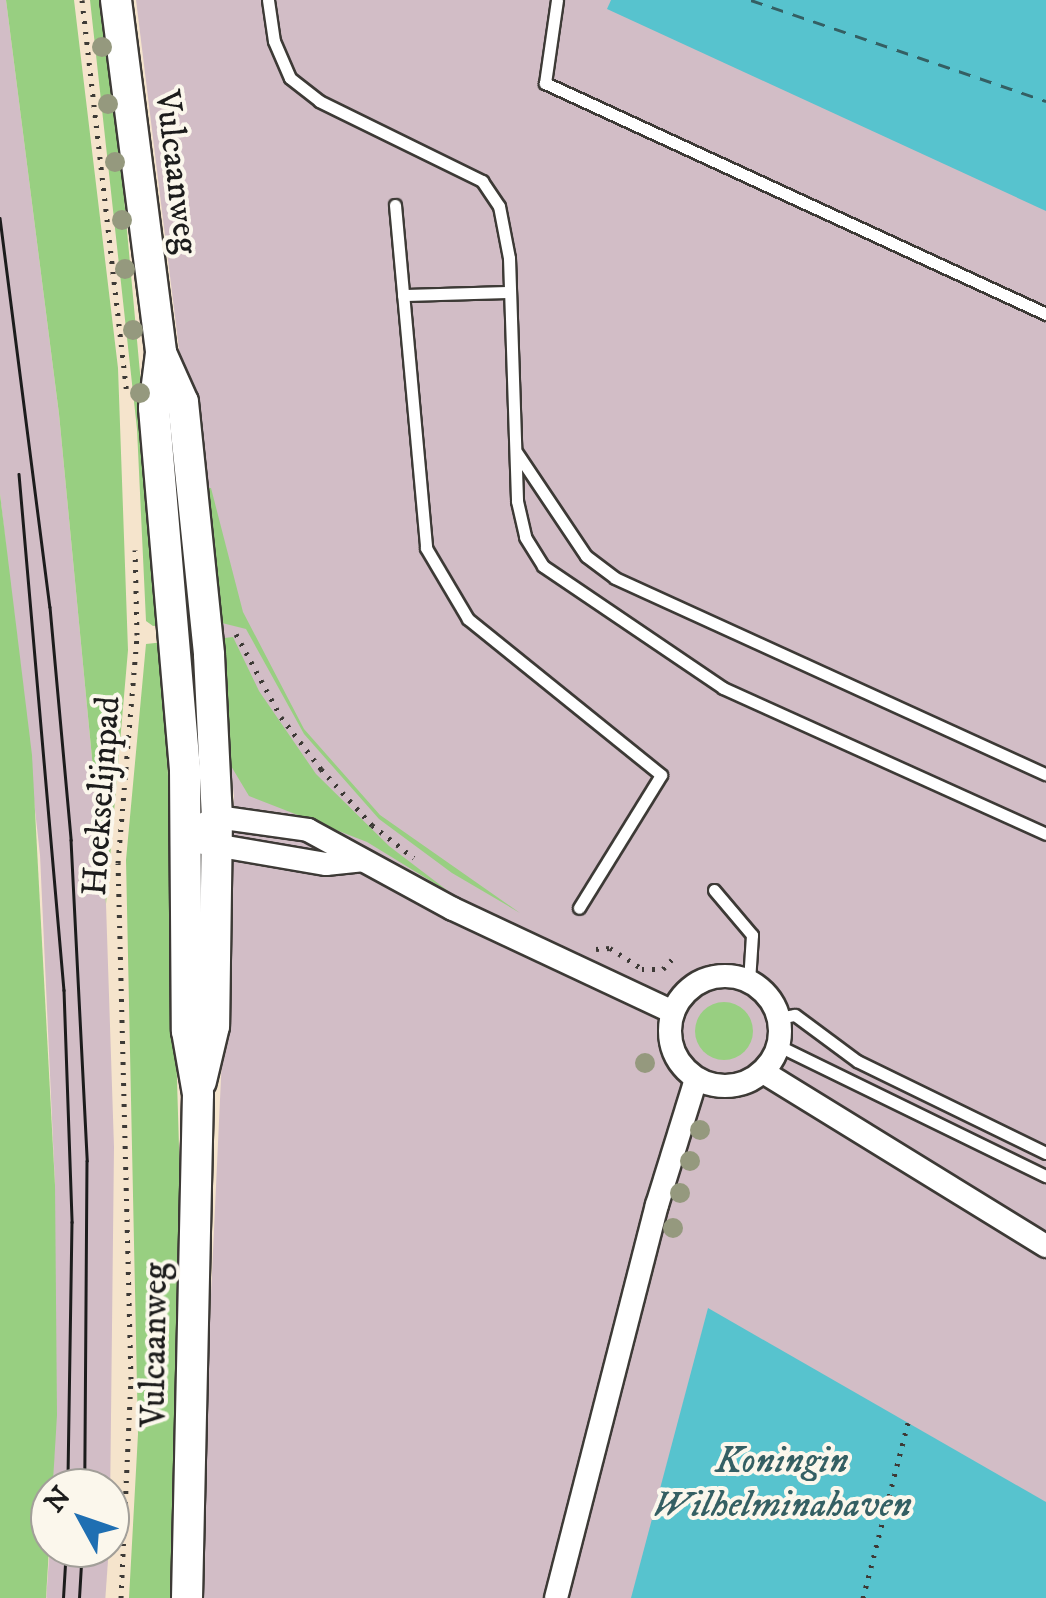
<!DOCTYPE html>
<html>
<head>
<meta charset="utf-8">
<style>
  body { margin:0 }
  #map { position:relative; width:1046px; height:1598px; overflow:hidden; background:#f5e4cc; font-family:"IM FELL DW Pica",serif }
  div>[style] { position:absolute }
  [style*='--x'] { left:calc(var(--x)*1px); top:calc(var(--y)*1px); width:calc(var(--w)*1px); rotate:calc(var(--a)*1deg) }
  .industrial>* { inset:0; background:#d2bdc6; transform-origin:0 0 }
  .green>* { inset:0; background:#98cf81 }
  .round { border-radius:50% }
  .water>* { inset:0; background:#57c3ce }
  .ferry>* { height:2.5px; margin-top:-1.25px; transform-origin:0; background:repeating-linear-gradient(90deg,#345f63 0 12px,transparent 0 22px) }
  .path>* { height:5px; margin-top:-2.5px; transform-origin:0; background:repeating-linear-gradient(90deg,#3d3a36 0 2.5px,transparent 0 10.5px) }
  .roads { filter:drop-shadow(2px 0 #3d3a36) drop-shadow(-2px 0 #3d3a36) drop-shadow(0 2px #3d3a36) drop-shadow(0 -2px #3d3a36) }
  .service>* { height:11px; margin:-5.5px; padding:0 5.5px; transform-origin:5.5px; border-radius:5.5px; background:#fff }
  .minor>* { height:22px; margin:-11px; padding:0 11px; transform-origin:11px; border-radius:11px; background:#fff }
  .minor>.ring { margin:-11px; padding:0; box-sizing:content-box; background:none; border:22px solid #fff; border-radius:50% }
  .secondary>* { height:30px; margin:-15px; padding:0 15px; transform-origin:15px; border-radius:15px; background:#fff }
  .tram>* { height:2.5px; margin:-1.25px; padding:0 1.25px; transform-origin:1.25px; border-radius:1.25px; background:#1c1c1c }
  .trees>* { width:20px; height:20px; margin:-10px; border-radius:50%; background:#95997e }
  span { translate:-50% -50%; white-space:nowrap; text-align:center; line-height:1.15; -webkit-text-stroke:8px #fbf7ec; paint-order:stroke }
  .street-label { font-size:35px; color:#1c1c1c }
  .water-label { font-size:38px; color:#345f63; font-style:italic }
  .north { position:absolute; left:30px; top:1468px; width:100px; height:100px; box-sizing:border-box; background:#fbf7ec; border:2px solid #a29f99; border-radius:50%; rotate:310deg; font-size:28px; font-weight:700; line-height:40px; text-align:center; color:#1c1c1c }
  .north::after { content:''; display:block; margin:auto; width:35px; height:45px; background:#1f6fb2; clip-path:polygon(50% 0,100% 100%,50% 72%,0 100%) }
</style>
</head>
<body>
<div id="map">
  <div class="industrial">
    <div style="clip-path:polygon(0 0,6px 0,59px 414px,106px 904px,114px 1147px,110px 1508px,110px 1488px,53px 1488px,55px 1185px,40px 855px,0 494px)"></div>
    <div style="clip-path:polygon(136px 0,1046px 0,1046px 1598px,197px 1598px,234px 796px)"></div>
    <div style="left:50px;top:1544px;width:59px;height:54px;rotate:4deg"></div>
  </div>
  <div class="green">
    <div style="clip-path:polygon(6px 0,74px 0,118px 368px,128px 650px,106px 904px,59px 414px)"></div>
    <div style="clip-path:polygon(90px 0,102px 0,116px 110px,163px 625px,153px 626px,146px 621px,137px 429px)"></div>
    <div style="clip-path:polygon(206px 488px,211px 488px,243px 612px,304px 729px,380px 815px,520px 913px,452px 873px,379px 819px,304px 734px,246px 629px,214px 621px)"></div>
    <div style="clip-path:polygon(0 494px,32px 755px,55px 1185px,57px 1415px,46px 1598px,0 1598px)"></div>
    <div style="clip-path:polygon(233px 637px,259px 691px,316px 774px,389px 846px,452px 894px,367px 842px,249px 796px,228px 761px,216px 639px)"></div>
    <div style="clip-path:polygon(164px 642px,185px 1349px,178px 1598px,129px 1598px,138px 1434px,126px 860px,146px 644px)"></div>
    <div class="round" style="left:695px;top:1002px;width:58px;height:58px"></div>
  </div>
  <div class="water">
    <div style="clip-path:polygon(611px 0,1046px 0,1046px 211px,607px 9px)"></div>
    <div style="clip-path:polygon(708px 1308px,1046px 1502px,1046px 1598px,631px 1598px)"></div>
  </div>
  <div class="ferry">
    <div style="--x:751;--y:0;--w:312;--a:18.9"></div>
  </div>
  <div class="path">
    <div style="--x:82;--y:0;--w:391;--a:83.5"></div>
    <div style="--x:236;--y:634;--w:94;--a:61.5"></div>
    <div style="--x:281;--y:717;--w:66;--a:52.4"></div>
    <div style="--x:321;--y:769;--w:76;--a:47.7"></div>
    <div style="--x:372;--y:825;--w:53;--a:38.2"></div>
    <div style="--x:596;--y:949;--w:14;--a:-4"></div>
    <div style="--x:610;--y:948;--w:38;--a:33"></div>
    <div style="--x:642;--y:969;--w:21;--a:0"></div>
    <div style="--x:663;--y:969;--w:19;--a:-47"></div>
    <div style="--x:121;--y:1598;--w:219;--a:-87.4"></div>
    <div style="--x:131;--y:1379;--w:516;--a:-91.44"></div>
    <div style="--x:118;--y:863;--w:229;--a:-85.2"></div>
    <div style="--x:137;--y:635;--w:85;--a:-91.3"></div>
    <div style="--x:863;--y:1598;--w:181;--a:-75.6"></div>
  </div>
  <div class="roads">
    <div class="service">
      <div style="--x:268;--y:0;--w:41;--a:81.7"></div>
      <div style="--x:274;--y:41;--w:40;--a:66.6"></div>
      <div style="--x:290;--y:78;--w:37;--a:38"></div>
      <div style="--x:319;--y:101;--w:182;--a:26.1"></div>
      <div style="--x:482;--y:181;--w:30;--a:56"></div>
      <div style="--x:499;--y:206;--w:53;--a:79.1"></div>
      <div style="--x:509;--y:258;--w:243;--a:88.1"></div>
      <div style="--x:517;--y:501;--w:37;--a:77"></div>
      <div style="--x:525;--y:537;--w:34;--a:58"></div>
      <div style="--x:543;--y:566;--w:217;--a:34.1"></div>
      <div style="--x:723;--y:688;--w:354;--a:24.3"></div>
      <div style="--x:557;--y:0;--w:84;--a:98.2"></div>
      <div style="--x:545;--y:83;--w:552;--a:24.75"></div>
      <div style="--x:395;--y:205;--w:344;--a:84.8"></div>
      <div style="--x:426;--y:548;--w:82;--a:59.4"></div>
      <div style="--x:468;--y:619;--w:248;--a:38.9"></div>
      <div style="--x:661;--y:775;--w:156;--a:121.7"></div>
      <div style="--x:403;--y:295;--w:107;--a:-1.6"></div>
      <div style="--x:517;--y:453;--w:124;--a:56.2"></div>
      <div style="--x:586;--y:556;--w:36;--a:37"></div>
      <div style="--x:615;--y:578;--w:473;--a:24.5"></div>
      <div style="--x:714;--y:890;--w:59;--a:49.8"></div>
      <div style="--x:752;--y:935;--w:46;--a:93.7"></div>
      <div style="--x:779;--y:1018;--w:16;--a:-11"></div>
      <div style="--x:795;--y:1015;--w:77;--a:36.6"></div>
      <div style="--x:857;--y:1061;--w:210;--a:26"></div>
      <div style="--x:779;--y:1046;--w:297;--a:26"></div>
    </div>
    <div class="minor">
      <div style="--x:184;--y:834;--w:37;--a:-27"></div>
      <div style="--x:217;--y:817;--w:92;--a:8.1"></div>
      <div style="--x:308;--y:830;--w:165;--a:28.6"></div>
      <div style="--x:453;--y:909;--w:243;--a:25.1"></div>
      <div style="--x:203;--y:843;--w:125;--a:9.7"></div>
      <div style="--x:326;--y:864;--w:36;--a:-6"></div>
      <div class="ring" style="left:670px;top:976px;width:88px;height:88px"></div>
      <div style="--x:763;--y:1072;--w:332;--a:31.6"></div>
      <div style="--x:556;--y:1598;--w:406;--a:-75.6"></div>
      <div style="--x:657;--y:1205;--w:132;--a:-72.8"></div>
    </div>
    <div class="secondary">
      <div style="--x:116;--y:0;--w:356;--a:82.7"></div>
      <div style="--x:161;--y:353;--w:55;--a:97.3"></div>
      <div style="--x:154;--y:408;--w:362;--a:85.1"></div>
      <div style="--x:185;--y:769;--w:262;--a:89.6"></div>
      <div style="--x:187;--y:1031;--w:64;--a:80.1"></div>
      <div style="--x:198;--y:1094;--w:504;--a:91.25"></div>
      <div style="--x:162;--y:355;--w:51;--a:65.9"></div>
      <div style="--x:183;--y:402;--w:254;--a:84.1"></div>
      <div style="--x:209;--y:655;--w:162;--a:87.2"></div>
      <div style="--x:217;--y:817;--w:209;--a:90.8"></div>
      <div style="--x:214;--y:1026;--w:57;--a:103.3"></div>
    </div>
  </div>
  <div class="tram">
    <div style="--x:0;--y:218;--w:392;--a:82.7"></div>
    <div style="--x:50;--y:607;--w:234;--a:84.8"></div>
    <div style="--x:71;--y:840;--w:321;--a:87.1"></div>
    <div style="--x:87;--y:1161;--w:327;--a:90.4"></div>
    <div style="--x:19;--y:474;--w:518;--a:85.02"></div>
    <div style="--x:64;--y:990;--w:232;--a:88"></div>
    <div style="--x:72;--y:1222;--w:266;--a:90.9"></div>
    <div style="--x:63;--y:1598;--w:50;--a:-86.6"></div>
    <div style="--x:79;--y:1598;--w:50;--a:-86.6"></div>
  </div>
  <div class="trees">
    <div style="left:102px;top:47px"></div>
    <div style="left:108px;top:104px"></div>
    <div style="left:115px;top:162px"></div>
    <div style="left:122px;top:220px"></div>
    <div style="left:125px;top:269px"></div>
    <div style="left:133px;top:330px"></div>
    <div style="left:140px;top:393px"></div>
    <div style="left:645px;top:1063px"></div>
    <div style="left:700px;top:1130px"></div>
    <div style="left:690px;top:1161px"></div>
    <div style="left:680px;top:1193px"></div>
    <div style="left:673px;top:1228px"></div>
  </div>
  <div class="street-label">
    <span style="left:176px;top:172px;rotate:83deg">Vulcaanweg</span>
    <span style="left:102px;top:796px;rotate:-86deg">Hoekselijnpad</span>
    <span style="left:155px;top:1345px;rotate:-89deg">Vulcaanweg</span>
  </div>
  <div class="water-label">
    <span style="left:782px;top:1484px">Koningin<br>Wilhelminahaven</span>
  </div>
  <div class="north">N</div>
</div>
</body>
</html>
